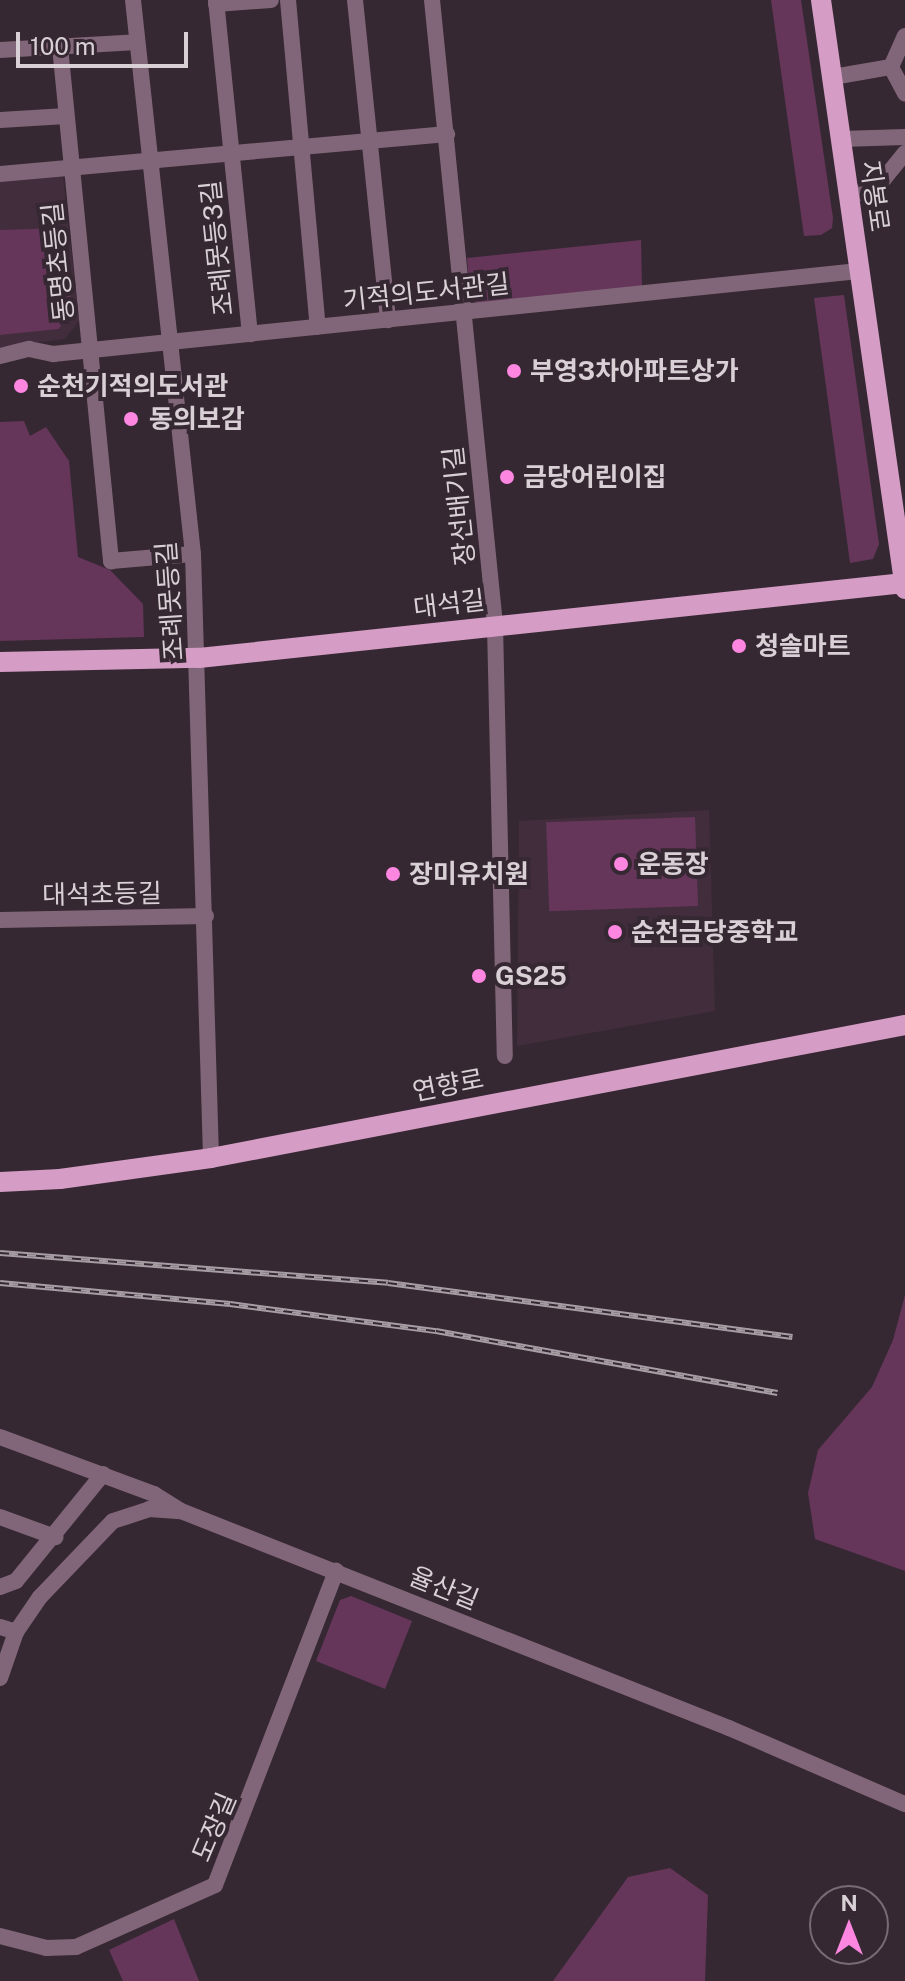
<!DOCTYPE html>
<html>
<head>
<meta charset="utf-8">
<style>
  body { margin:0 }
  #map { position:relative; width:905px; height:1981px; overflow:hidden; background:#362832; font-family:"Public Sans","Noto Sans KR",sans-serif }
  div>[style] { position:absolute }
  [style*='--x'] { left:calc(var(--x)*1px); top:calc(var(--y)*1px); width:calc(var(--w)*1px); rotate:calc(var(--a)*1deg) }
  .built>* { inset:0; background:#412d3c }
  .green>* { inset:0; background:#65365a; transform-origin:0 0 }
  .minor>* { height:16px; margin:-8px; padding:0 8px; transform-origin:8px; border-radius:8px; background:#816679 }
  .major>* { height:20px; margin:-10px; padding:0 10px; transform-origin:10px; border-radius:10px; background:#d59dc5 }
  .rail>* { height:6px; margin-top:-3px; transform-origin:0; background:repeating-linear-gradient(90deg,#362832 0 9px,#a79da4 0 18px); box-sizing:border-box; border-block:2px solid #a79da4 }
  .dots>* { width:22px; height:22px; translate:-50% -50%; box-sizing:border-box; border:4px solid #362832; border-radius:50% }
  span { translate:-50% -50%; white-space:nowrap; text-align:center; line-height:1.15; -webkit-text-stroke:8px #362832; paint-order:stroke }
  .street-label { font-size:26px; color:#d9d0d6 }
  .poi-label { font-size:26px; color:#d9d0d6; font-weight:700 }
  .left { translate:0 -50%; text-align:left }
  .north { position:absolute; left:809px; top:1885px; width:80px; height:80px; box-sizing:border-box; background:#362832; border:2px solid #776b74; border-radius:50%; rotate:0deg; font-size:22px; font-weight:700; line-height:32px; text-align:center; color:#d9d0d6 }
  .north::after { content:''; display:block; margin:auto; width:28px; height:36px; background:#fd86e1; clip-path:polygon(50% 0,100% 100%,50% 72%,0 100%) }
  .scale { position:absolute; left:16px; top:32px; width:172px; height:36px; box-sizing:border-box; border:4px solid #d9d0d6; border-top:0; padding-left:10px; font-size:24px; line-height:28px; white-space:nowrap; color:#d9d0d6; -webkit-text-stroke:6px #362832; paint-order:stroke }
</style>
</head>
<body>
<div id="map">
  <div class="built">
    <div style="clip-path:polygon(63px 176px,79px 321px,65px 339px,0 347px,0 181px)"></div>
    <div style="clip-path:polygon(709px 810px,715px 1011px,517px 1046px,519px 821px)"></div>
  </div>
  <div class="green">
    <div style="clip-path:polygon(771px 0,801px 0,833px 218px,832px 228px,821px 235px,804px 236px)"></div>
    <div style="clip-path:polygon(60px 228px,72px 305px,59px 329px,0 335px,0 230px)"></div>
    <div style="clip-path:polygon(641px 240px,642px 289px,476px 303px,470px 294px,467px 258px)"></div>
    <div style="clip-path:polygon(844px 295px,879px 544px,873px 559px,850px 563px,814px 298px)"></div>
    <div style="clip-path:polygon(24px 421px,30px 436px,46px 427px,69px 461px,78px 557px,110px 570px,143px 604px,144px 637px,0 641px,0 422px)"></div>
    <div style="left:695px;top:817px;width:89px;height:149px;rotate:88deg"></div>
    <div style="clip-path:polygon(905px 1295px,905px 1571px,815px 1539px,808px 1493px,818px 1450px,872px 1387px,893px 1340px)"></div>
    <div style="clip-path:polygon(351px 1596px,412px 1621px,385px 1689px,316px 1661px,340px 1600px)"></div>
    <div style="clip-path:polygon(670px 1868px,708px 1895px,705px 1981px,553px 1981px,628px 1877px)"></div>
    <div style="clip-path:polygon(174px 1919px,199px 1981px,123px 1981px,109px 1950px)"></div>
  </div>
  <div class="minor">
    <div style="--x:133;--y:0;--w:557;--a:83.82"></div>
    <div style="--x:193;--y:554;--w:604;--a:88.29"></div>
    <div style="--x:216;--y:0;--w:336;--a:84.2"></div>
    <div style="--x:288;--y:0;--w:328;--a:84.8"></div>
    <div style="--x:355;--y:0;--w:322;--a:84.1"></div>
    <div style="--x:432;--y:0;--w:628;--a:84.24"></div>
    <div style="--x:495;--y:625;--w:431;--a:88.7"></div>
    <div style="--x:216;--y:4;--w:55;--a:-4.2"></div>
    <div style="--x:60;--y:47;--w:517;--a:84.33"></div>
    <div style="--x:111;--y:561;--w:82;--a:-4.9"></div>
    <div style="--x:0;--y:50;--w:137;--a:-3.3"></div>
    <div style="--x:891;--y:67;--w:30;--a:62"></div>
    <div style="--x:833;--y:77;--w:59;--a:-9.8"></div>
    <div style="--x:891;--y:67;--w:34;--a:-66"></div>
    <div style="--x:0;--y:120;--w:66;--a:-3.5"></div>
    <div style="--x:841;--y:139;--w:64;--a:-1.8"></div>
    <div style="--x:0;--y:174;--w:449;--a:-5.1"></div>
    <div style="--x:850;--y:198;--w:38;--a:-29"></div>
    <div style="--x:883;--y:180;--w:35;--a:-51"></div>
    <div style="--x:0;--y:356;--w:30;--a:-14"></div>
    <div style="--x:29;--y:349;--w:25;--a:12"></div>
    <div style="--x:53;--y:354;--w:810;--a:-5.88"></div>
    <div style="--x:0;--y:920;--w:206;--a:-1.1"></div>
    <div style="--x:0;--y:1437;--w:164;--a:20.3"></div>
    <div style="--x:154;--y:1494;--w:31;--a:32"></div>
    <div style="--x:0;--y:1517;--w:59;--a:20"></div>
    <div style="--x:0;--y:1587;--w:17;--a:-21"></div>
    <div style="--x:16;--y:1581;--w:138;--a:-50.9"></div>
    <div style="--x:0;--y:1627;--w:17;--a:17"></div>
    <div style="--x:16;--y:1632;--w:42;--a:-55.6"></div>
    <div style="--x:40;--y:1597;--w:105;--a:-46.2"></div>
    <div style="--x:113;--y:1521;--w:38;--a:-18"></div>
    <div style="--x:149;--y:1509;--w:32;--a:4"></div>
    <div style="--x:181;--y:1511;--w:589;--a:21.6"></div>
    <div style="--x:729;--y:1728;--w:192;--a:23.4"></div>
    <div style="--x:0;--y:1678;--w:49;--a:-70.8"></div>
    <div style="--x:0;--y:1936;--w:48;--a:14.6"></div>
    <div style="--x:46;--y:1948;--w:30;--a:-2"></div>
    <div style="--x:76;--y:1947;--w:152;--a:-24"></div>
    <div style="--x:215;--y:1885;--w:337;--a:-68.9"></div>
  </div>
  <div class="major">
    <div style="--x:821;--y:0;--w:595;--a:81.88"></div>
    <div style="--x:0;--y:662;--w:199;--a:-1.2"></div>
    <div style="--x:199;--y:658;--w:709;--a:-6.07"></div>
    <div style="--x:0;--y:1182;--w:60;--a:-2.9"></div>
    <div style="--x:60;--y:1179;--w:152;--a:-7.9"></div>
    <div style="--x:211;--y:1158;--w:707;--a:-10.85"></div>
  </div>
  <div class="rail">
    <div style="--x:0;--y:1253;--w:389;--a:4.4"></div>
    <div style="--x:388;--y:1283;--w:408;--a:7.6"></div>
    <div style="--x:0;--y:1283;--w:231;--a:5.2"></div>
    <div style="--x:230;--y:1304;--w:208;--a:7.5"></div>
    <div style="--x:436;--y:1331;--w:347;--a:10.3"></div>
  </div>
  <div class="dots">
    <div style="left:514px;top:371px;background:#fd86e1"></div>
    <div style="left:21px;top:386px;background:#fd86e1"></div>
    <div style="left:131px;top:419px;background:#fd86e1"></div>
    <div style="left:507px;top:477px;background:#fd86e1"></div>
    <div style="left:739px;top:646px;background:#fd86e1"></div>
    <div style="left:621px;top:864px;background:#fd86e1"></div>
    <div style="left:393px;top:874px;background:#fd86e1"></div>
    <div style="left:615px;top:932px;background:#fd86e1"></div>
    <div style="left:479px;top:976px;background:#fd86e1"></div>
  </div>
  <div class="street-label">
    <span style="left:875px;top:196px;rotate:82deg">지봉로</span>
    <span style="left:217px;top:248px;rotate:-96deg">조례못등3길</span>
    <span style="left:58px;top:262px;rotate:-96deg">동명초등길</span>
    <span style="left:426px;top:292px;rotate:-6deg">기적의도서관길</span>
    <span style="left:459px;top:506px;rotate:-96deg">장선배기길</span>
    <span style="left:170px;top:601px;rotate:-94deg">조례못등길</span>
    <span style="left:449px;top:604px;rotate:-7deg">대석길</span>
    <span style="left:102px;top:894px;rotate:-1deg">대석초등길</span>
    <span style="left:448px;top:1085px;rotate:-11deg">연향로</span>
    <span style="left:444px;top:1588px;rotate:22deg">율산길</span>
    <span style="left:214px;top:1827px;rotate:-67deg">도장길</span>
  </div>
  <div class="poi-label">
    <span class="left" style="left:530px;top:371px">부영3차아파트상가</span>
    <span class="left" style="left:37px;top:386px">순천기적의도서관</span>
    <span class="left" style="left:149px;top:419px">동의보감</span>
    <span class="left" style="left:523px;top:477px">금당어린이집</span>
    <span class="left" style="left:755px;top:646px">청솔마트</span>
    <span class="left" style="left:637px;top:864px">운동장</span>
    <span class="left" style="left:409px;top:874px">장미유치원</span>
    <span class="left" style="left:631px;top:932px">순천금당중학교</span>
    <span class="left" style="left:495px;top:976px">GS25</span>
  </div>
  <div class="north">N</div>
  <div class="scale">100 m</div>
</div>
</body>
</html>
